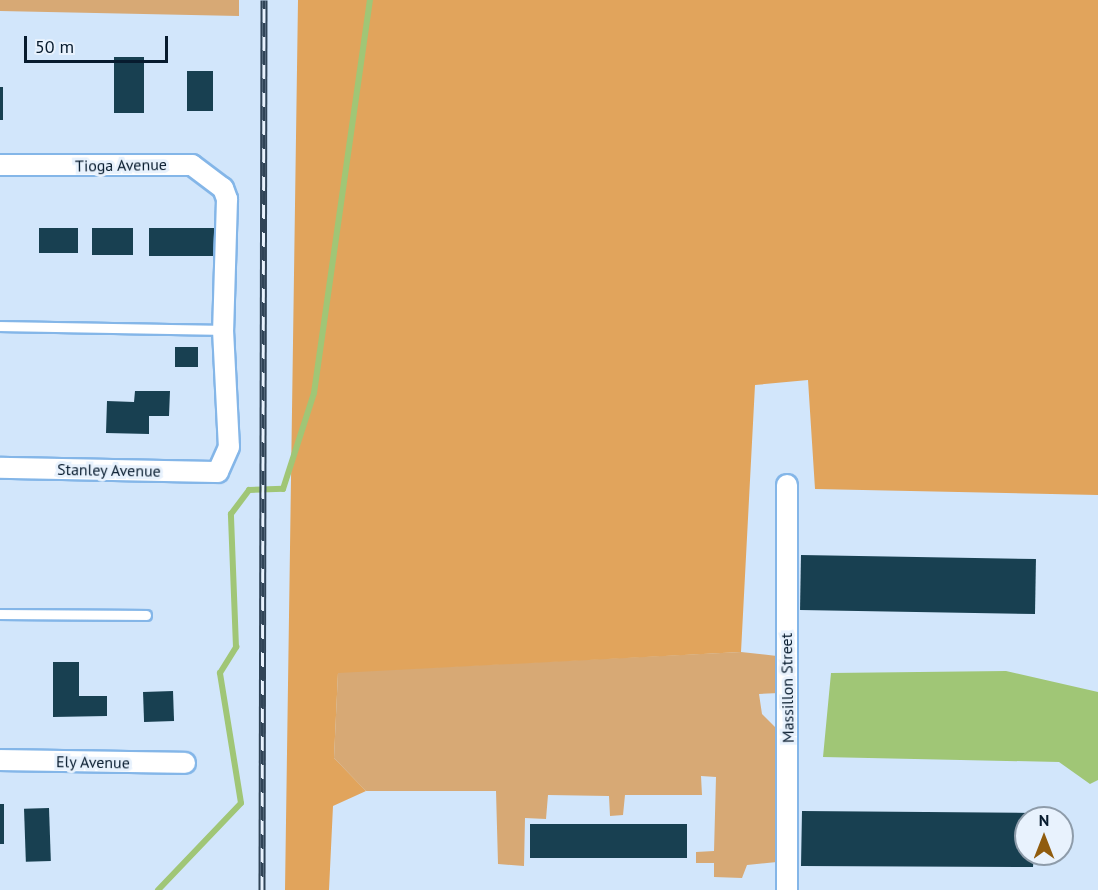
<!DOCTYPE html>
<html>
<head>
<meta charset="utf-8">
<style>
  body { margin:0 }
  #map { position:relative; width:1098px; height:890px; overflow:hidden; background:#d2e6fb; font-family:"PT Sans",sans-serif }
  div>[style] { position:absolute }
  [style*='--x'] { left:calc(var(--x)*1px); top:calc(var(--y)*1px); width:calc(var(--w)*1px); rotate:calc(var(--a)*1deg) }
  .green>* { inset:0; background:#d7a975 }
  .forest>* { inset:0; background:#e1a45c }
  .water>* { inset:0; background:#a0c676 }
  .stream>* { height:6px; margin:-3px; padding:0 3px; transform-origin:3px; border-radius:3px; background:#a0c676 }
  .building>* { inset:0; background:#184051; transform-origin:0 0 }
  .roads { filter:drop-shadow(2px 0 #84b6e8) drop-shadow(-2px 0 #84b6e8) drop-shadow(0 2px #84b6e8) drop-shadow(0 -2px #84b6e8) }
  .service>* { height:9px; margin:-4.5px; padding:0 4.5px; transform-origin:4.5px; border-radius:4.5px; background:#fff }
  .minor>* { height:20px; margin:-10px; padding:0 10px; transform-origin:10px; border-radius:10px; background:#fff }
  .rail>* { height:7px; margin-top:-3.5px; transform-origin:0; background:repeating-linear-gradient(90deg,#e8f2fd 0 14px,#304457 0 28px); box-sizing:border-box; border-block:2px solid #304457 }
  span { translate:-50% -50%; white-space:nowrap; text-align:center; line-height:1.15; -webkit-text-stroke:6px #e8f2fd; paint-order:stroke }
  .street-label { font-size:16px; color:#071b2e }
  .north { position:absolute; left:1014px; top:806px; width:60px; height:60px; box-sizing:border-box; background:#e8f2fd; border:2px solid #8e9caa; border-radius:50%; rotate:0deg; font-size:16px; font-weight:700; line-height:24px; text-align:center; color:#071b2e }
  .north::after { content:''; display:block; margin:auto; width:21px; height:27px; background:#905c0e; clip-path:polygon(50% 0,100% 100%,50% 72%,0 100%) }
  .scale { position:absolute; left:24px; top:36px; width:144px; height:27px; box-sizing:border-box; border:3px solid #071b2e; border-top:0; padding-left:8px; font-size:18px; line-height:21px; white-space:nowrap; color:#071b2e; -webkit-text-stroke:4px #e8f2fd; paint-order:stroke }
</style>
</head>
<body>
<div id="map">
  <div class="green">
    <div style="clip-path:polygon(0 0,239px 0,239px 16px,0 11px)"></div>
    <div style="clip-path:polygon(741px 652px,777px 656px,779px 693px,759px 694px,762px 714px,778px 730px,777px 862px,747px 865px,742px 878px,714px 877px,714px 863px,696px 863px,696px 852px,714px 851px,716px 777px,701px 776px,702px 795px,625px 795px,623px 815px,610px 816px,609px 796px,548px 795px,546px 819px,525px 818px,524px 866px,498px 864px,496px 791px,366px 791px,334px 758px,338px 672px)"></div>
  </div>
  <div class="forest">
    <div style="clip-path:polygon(298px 0,1098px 0,1098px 495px,815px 489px,808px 380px,755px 385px,741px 652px,338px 673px,334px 758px,366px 791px,333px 806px,329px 890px,285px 890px)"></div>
  </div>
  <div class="water">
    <div style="clip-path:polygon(1006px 671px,1098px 692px,1098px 780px,1090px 784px,1059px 762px,823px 757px,831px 673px)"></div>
  </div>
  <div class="stream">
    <div style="--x:158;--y:890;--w:120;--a:-46.3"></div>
    <div style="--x:241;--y:803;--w:132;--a:-99.2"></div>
    <div style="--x:220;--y:673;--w:31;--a:-58"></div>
    <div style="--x:236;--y:647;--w:133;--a:-92.2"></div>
    <div style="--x:231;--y:514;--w:30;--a:-53"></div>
    <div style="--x:249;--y:490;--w:34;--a:-2"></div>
    <div style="--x:283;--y:489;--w:101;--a:-72.1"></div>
    <div style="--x:314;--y:393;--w:397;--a:-81.9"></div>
  </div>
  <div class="building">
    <div style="left:114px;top:57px;width:30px;height:56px"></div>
    <div style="left:187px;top:71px;width:26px;height:40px"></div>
    <div style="left:0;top:87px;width:3px;height:33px"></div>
    <div style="left:39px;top:228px;width:39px;height:25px"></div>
    <div style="left:92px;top:228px;width:41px;height:27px"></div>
    <div style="left:149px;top:228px;width:67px;height:28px"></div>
    <div style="left:175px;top:347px;width:23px;height:20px"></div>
    <div style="clip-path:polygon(135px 391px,170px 391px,169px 416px,149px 416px,149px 434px,106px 433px,107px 401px,134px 402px)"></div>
    <div style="left:801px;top:555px;width:235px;height:55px;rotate:1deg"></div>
    <div style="clip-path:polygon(53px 662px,79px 662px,79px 696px,107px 696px,107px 716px,53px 717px)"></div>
    <div style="left:173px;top:691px;width:30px;height:30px;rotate:88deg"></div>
    <div style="left:0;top:804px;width:4px;height:40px"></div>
    <div style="left:49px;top:808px;width:53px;height:25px;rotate:88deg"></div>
    <div style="clip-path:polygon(802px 811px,1034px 813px,1034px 818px,1026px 818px,1026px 854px,1034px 854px,1033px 867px,801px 866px)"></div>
    <div style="left:530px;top:824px;width:157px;height:34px"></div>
  </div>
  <div class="roads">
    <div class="service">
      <div style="--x:0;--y:326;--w:223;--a:1"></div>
      <div style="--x:0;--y:614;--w:146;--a:0.4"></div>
    </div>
    <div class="minor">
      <div style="--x:0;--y:165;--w:192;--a:0"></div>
      <div style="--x:192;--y:165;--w:39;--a:37"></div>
      <div style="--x:223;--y:188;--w:12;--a:70"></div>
      <div style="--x:227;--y:199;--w:131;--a:91.7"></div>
      <div style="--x:223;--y:330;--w:117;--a:87.1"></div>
      <div style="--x:229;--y:447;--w:27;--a:114"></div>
      <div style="--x:218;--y:472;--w:218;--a:-178.9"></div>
      <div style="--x:0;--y:760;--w:185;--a:0.9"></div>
      <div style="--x:787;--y:890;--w:405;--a:-90"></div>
    </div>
  </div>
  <div class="rail">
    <div style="--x:262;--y:890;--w:890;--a:-89.87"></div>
  </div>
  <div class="street-label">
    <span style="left:121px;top:165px;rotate:-1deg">Tioga Avenue</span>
    <span style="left:109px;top:470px;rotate:1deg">Stanley Avenue</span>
    <span style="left:787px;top:688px;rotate:-91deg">Massillon Street</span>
    <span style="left:93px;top:762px;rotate:1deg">Ely Avenue</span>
  </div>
  <div class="north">N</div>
  <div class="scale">50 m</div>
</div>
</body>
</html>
